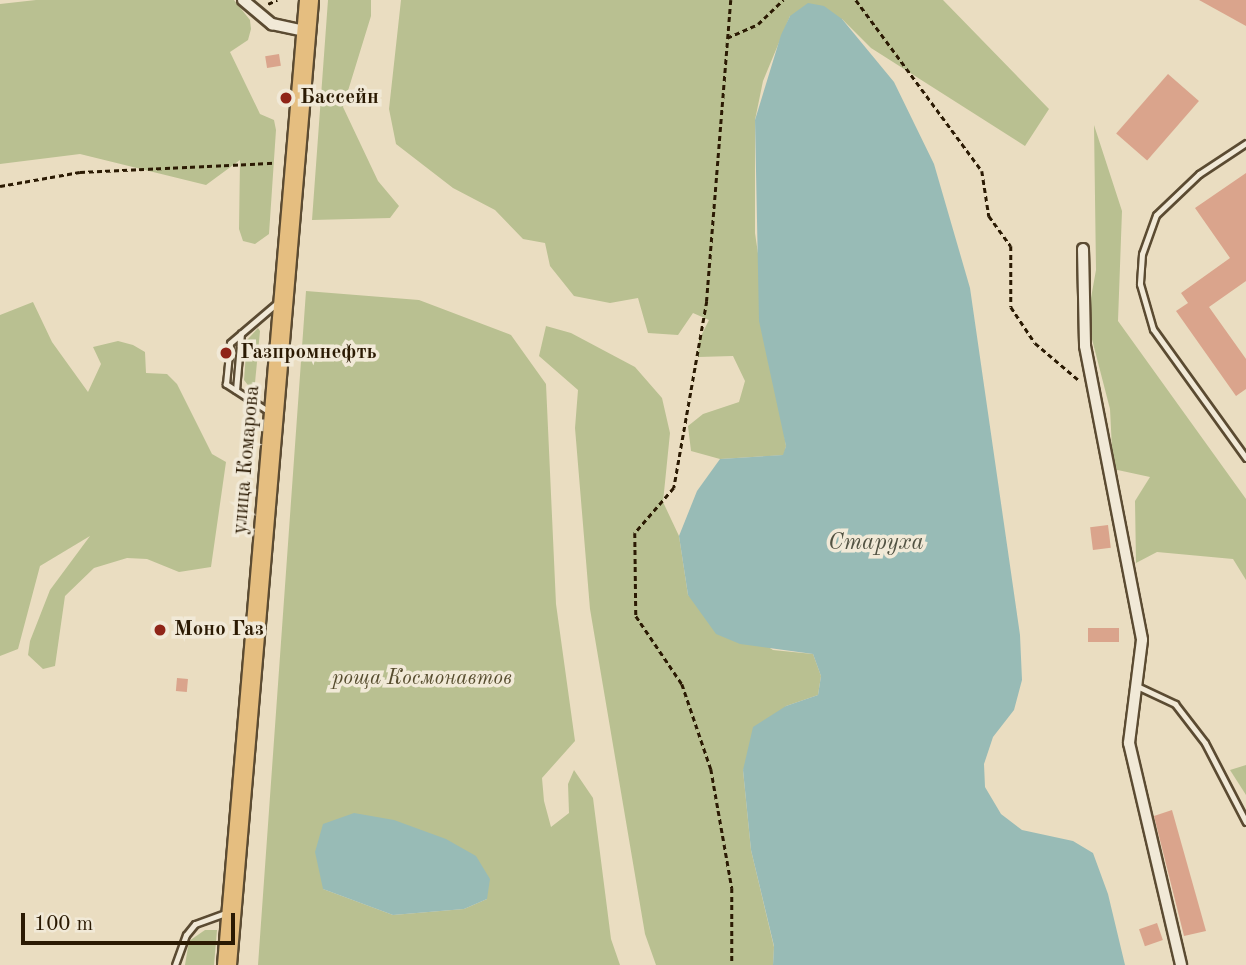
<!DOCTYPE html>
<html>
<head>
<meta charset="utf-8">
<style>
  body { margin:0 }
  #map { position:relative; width:1246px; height:965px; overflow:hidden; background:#eaddc1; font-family:"Old Standard TT",serif }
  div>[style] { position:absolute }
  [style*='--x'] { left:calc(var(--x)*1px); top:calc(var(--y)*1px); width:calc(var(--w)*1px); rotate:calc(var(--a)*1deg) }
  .green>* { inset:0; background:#b9c091 }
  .water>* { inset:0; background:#98bbb6 }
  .building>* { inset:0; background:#daa48c; transform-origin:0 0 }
  .path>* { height:2.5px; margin-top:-1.25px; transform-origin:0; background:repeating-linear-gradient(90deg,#2b1a03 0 5px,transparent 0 8.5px) }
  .roads { filter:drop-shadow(2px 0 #5b4b32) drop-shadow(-2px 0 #5b4b32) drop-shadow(0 2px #5b4b32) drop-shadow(0 -2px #5b4b32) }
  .lane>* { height:5px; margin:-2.5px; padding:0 2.5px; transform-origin:2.5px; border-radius:2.5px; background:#f1e9d7 }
  .street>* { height:10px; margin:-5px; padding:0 5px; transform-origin:5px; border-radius:5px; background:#f1e9d7 }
  .primary>* { height:18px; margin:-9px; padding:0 9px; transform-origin:9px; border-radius:9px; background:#e5be80 }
  .dots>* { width:19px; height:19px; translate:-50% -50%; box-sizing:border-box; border:4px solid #f1e9d7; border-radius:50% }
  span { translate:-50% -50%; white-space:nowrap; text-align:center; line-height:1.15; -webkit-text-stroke:7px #f1e9d7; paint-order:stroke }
  .poi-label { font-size:21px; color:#2b1a03; font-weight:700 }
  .left { translate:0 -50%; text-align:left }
  .street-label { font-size:21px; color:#2b1a03 }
  .park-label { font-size:21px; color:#564c2e; font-style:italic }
  .water-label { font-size:23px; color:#515242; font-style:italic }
  .scale { position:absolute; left:21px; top:913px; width:214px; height:32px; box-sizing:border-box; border:4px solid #2b1a03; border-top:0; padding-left:9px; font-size:21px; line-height:24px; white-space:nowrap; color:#2b1a03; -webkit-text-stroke:5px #f1e9d7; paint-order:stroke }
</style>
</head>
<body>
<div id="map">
  <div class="green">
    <div style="clip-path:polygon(36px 0,234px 0,250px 20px,251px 29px,248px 40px,230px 52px,260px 114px,274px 120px,276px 130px,269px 234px,255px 244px,243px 241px,239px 229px,240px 160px,206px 185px,80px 154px,0 164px,0 4px)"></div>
    <div style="clip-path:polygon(328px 0,371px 0,371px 16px,343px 107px,378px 181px,399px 206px,390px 218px,312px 220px)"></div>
    <div style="clip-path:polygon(401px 0,943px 0,1049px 109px,1025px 146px,871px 48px,842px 19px,790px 16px,763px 81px,755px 120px,755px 233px,786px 446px,784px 455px,720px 459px,691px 451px,688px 426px,703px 414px,739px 402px,745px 381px,733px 356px,698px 357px,699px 340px,709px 320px,693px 313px,678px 335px,648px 333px,638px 298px,610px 303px,574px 296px,550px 266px,545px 243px,523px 239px,495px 210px,453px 188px,396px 144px,389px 109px)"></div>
    <div style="clip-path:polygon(1094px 125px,1122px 211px,1118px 321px,1246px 499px,1246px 580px,1233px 559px,1157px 552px,1136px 563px,1135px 501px,1150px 477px,1113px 469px,1110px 409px,1087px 320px,1096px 270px)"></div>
    <div style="clip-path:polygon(evenodd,306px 291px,419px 300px,511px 335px,546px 384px,556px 604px,575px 741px,542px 778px,544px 801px,551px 827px,569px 813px,568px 784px,574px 770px,593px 798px,611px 939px,620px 965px,258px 965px,306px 291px,323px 889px,487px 899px,464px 909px,393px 915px,323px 889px)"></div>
    <div style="clip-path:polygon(33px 302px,52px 342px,88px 392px,101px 364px,93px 347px,118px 341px,133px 345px,145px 352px,146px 373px,167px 374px,177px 384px,212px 454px,226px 462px,211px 567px,179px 572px,147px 559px,127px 558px,94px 568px,65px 596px,55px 666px,43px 669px,28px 655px,30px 641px,50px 590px,90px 536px,40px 566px,18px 649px,0 656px,0 315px)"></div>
    <div style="clip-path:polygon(546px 326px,571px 333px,635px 367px,662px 398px,670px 433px,663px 502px,679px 536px,688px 595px,773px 650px,813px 654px,821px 676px,818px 695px,786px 706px,743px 770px,751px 850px,774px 947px,773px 965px,656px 965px,645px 934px,590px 609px,575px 428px,578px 390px,539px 356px)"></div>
    <div style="clip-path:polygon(258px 328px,260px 331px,254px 393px,244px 380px,247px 340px)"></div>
    <div style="clip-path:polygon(1246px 765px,1246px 795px,1230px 770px)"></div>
    <div style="clip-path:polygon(205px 930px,217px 930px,214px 965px,185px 965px,189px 941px)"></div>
  </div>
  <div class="water">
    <div style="clip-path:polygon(808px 3px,824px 6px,842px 19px,894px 82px,934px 164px,970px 288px,1020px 635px,1022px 680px,1014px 710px,993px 737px,984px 764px,985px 787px,1001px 814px,1022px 830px,1073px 841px,1093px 853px,1108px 894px,1125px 965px,773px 965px,774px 946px,751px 850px,743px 770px,753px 727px,786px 706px,818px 695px,821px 676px,813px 654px,740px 644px,716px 634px,688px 595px,679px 536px,697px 491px,720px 459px,783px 455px,786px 446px,759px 321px,755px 120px,781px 35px,790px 16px)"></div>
    <div style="clip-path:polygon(354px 813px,394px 820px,446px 839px,476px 856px,490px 879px,487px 899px,464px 909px,393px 915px,323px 889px,315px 852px,323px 824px)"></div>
  </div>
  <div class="building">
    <div style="clip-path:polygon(1199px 0,1246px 0,1246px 26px)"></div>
    <div style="left:279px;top:54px;width:12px;height:14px;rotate:81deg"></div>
    <div style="left:1168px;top:74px;width:41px;height:79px;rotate:41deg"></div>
    <div style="clip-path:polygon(1246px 173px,1246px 281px,1209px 307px,1246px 359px,1246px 389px,1236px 396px,1176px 311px,1188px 303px,1181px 293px,1230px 258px,1195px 208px)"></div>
    <div style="left:1108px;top:525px;width:23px;height:18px;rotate:83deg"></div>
    <div style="left:1119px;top:628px;width:14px;height:31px;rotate:90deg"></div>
    <div style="left:177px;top:678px;width:11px;height:13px;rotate:5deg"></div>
    <div style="clip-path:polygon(1172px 810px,1206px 931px,1184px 936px,1154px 816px)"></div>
    <div style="left:1157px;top:923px;width:18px;height:19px;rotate:71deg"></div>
  </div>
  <div class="path">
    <div style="--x:731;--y:0;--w:302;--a:94.6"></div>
    <div style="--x:707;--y:301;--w:190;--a:100"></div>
    <div style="--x:674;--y:488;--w:60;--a:130.9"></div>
    <div style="--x:635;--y:533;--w:83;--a:89.3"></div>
    <div style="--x:636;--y:616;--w:82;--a:55.9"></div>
    <div style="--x:682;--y:684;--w:90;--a:71.2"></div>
    <div style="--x:711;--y:769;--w:121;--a:80"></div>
    <div style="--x:732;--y:888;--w:77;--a:90"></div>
    <div style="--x:856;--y:0;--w:212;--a:53.6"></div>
    <div style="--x:982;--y:171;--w:46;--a:81.2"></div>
    <div style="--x:989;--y:216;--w:37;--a:54"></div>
    <div style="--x:1011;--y:246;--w:61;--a:90"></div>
    <div style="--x:1011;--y:307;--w:43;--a:56.3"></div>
    <div style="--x:1035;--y:343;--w:59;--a:40.2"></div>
    <div style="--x:268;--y:4;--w:10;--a:-24"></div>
    <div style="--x:727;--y:38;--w:34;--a:-24"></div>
    <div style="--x:758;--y:24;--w:35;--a:-44"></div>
    <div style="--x:0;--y:186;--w:81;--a:-9.9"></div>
    <div style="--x:80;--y:172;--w:194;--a:-2.7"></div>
  </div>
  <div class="roads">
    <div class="lane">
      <div style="--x:1246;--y:143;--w:56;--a:146.6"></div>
      <div style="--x:1199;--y:174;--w:59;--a:136.4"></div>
      <div style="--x:1156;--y:215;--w:41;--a:109.7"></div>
      <div style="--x:1142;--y:254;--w:30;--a:94"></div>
      <div style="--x:1140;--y:284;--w:47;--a:73.9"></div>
      <div style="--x:1153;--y:329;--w:159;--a:54.2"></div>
      <div style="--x:236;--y:390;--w:57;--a:-85"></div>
      <div style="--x:271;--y:413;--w:54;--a:-147.2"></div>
      <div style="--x:226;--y:384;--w:41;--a:-84.4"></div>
      <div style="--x:230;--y:343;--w:63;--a:-40.5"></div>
      <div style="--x:1139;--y:687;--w:40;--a:25"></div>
      <div style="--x:1175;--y:704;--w:49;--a:52.4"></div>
      <div style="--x:1205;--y:743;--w:89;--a:62.6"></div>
      <div style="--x:175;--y:965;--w:32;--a:-70"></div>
      <div style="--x:186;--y:935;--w:14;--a:-51"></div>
      <div style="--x:195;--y:924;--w:35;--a:-20"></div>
    </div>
    <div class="street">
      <div style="--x:243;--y:0;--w:38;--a:40"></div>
      <div style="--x:272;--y:24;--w:35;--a:12"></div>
      <div style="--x:1083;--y:249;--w:97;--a:88.8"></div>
      <div style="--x:1085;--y:346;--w:299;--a:79"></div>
      <div style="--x:1142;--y:640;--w:104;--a:97.2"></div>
      <div style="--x:1129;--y:743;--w:228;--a:76.8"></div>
    </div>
    <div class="primary">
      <div style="--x:227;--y:965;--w:968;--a:-85.14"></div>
    </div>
  </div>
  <div class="dots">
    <div style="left:286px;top:98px;background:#8f2418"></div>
    <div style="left:226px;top:353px;background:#8f2418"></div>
    <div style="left:160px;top:630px;background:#8f2418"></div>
  </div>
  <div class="poi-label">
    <span class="left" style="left:300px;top:98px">Бассейн</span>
    <span class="left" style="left:240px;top:353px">Газпромнефть</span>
    <span class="left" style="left:174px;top:630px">Моно Газ</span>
  </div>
  <div class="street-label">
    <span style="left:247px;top:460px;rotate:-85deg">улица Комарова</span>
  </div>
  <div class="park-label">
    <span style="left:422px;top:679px">роща Космонавтов</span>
  </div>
  <div class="water-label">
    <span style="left:876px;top:543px">Старуха</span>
  </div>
  <div class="scale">100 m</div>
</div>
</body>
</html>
